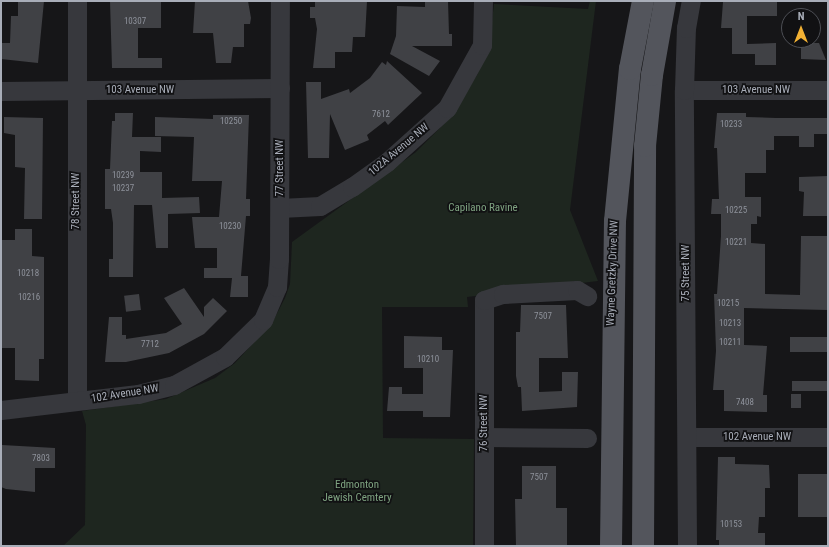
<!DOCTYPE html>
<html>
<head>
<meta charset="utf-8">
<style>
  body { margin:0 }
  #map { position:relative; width:829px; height:547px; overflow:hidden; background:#161618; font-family:"Roboto Condensed",sans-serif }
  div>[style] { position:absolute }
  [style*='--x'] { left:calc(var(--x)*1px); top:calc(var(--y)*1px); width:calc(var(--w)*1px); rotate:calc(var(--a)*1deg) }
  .green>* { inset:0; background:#1e261f }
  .building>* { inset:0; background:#404145; transform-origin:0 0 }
  .minor>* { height:19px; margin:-9.5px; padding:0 9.5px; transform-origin:9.5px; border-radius:9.5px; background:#37383d }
  .major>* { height:22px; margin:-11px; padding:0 11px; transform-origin:11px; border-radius:11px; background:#53555c }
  span { translate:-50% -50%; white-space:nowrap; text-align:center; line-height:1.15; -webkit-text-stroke:3.5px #111113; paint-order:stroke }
  .number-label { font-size:9px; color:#8e929b }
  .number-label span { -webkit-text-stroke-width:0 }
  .street-label { font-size:11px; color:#a8adb8 }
  .park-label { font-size:11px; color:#7fa381 }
  .frame { position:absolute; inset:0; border:2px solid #a8adb8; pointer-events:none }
  .north { position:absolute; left:781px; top:8px; width:40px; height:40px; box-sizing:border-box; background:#111113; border:1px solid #4d4f55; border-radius:50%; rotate:0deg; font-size:11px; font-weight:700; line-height:16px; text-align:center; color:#a8adb8 }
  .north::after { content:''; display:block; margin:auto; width:14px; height:18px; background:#f2b134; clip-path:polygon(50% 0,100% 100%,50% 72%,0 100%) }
</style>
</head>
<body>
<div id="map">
  <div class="green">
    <div style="clip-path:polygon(590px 1px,596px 1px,570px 210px,598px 281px,467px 297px,468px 307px,382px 307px,383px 438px,474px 439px,473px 546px,63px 546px,85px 525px,86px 425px,82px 411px,166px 399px,215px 378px,235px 363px,272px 323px,285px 298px,290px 284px,292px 242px,416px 152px,451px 117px,477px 75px,489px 48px,494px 4px,588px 9px)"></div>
  </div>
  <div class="building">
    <div style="clip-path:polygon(18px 1px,44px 1px,38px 63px,1px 59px,1px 43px,10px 43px,11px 16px,18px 16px)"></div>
    <div style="clip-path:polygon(110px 1px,161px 1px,161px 28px,138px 28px,138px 58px,162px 58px,162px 68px,112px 68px)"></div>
    <div style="clip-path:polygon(195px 1px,248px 1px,251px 18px,250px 24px,244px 24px,244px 47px,233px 47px,231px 63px,216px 63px,213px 33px,193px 33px)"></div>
    <div style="clip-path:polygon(315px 1px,367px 1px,365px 37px,353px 37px,352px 52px,335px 52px,335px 68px,313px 68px,317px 29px,315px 18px,310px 18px,310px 7px,315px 7px)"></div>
    <div style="clip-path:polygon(425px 1px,448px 1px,449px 34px,452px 34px,452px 46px,412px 46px,440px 61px,429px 76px,390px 54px,396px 36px,397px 6px,425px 7px)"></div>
    <div style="clip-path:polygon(777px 1px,777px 16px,747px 16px,747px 44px,776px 43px,776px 65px,755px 65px,755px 54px,732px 54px,732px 28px,721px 28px,723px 2px)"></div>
    <div style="clip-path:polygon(801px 43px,819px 43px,826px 60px,801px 59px)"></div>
    <div style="clip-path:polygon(387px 61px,422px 93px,388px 125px,385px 121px,367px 135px,369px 140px,345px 150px,330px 114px,329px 158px,308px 158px,306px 82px,321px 82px,321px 99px,349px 89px,350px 93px,370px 78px,382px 62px,386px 65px)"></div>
    <div style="clip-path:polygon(115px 113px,133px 113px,132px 137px,161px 137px,161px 152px,140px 151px,140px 172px,162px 172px,162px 198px,199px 197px,200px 213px,168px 214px,168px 248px,156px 248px,152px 205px,134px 205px,133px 277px,109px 277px,109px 259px,113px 259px,113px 223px,111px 209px,105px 209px,105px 169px,110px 169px,112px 121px,115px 121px)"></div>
    <div style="clip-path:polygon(717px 113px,746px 113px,746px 117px,776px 118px,828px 118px,828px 134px,814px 134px,814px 147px,799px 147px,799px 136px,774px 136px,774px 150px,766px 150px,766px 173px,745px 173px,745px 197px,761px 197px,761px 217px,757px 216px,757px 224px,751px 224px,751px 243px,765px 244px,765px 294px,800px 295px,801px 236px,828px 236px,828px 310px,744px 308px,744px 345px,767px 346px,763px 395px,767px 395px,767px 412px,724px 411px,724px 390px,713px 390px,716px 351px,714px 294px,717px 294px,721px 236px,721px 214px,711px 214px,712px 199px,719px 199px,717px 148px,714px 148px)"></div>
    <div style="clip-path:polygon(213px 115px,249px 115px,246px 199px,250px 199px,250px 216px,246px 216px,241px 276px,248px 276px,248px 297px,230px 297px,232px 278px,204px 278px,204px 268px,217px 268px,217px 248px,195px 248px,192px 217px,219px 217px,222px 181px,192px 181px,194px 137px,155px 136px,155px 117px,213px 119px)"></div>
    <div style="clip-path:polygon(4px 117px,43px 118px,42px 219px,24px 219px,25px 168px,15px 167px,15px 135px,4px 133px)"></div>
    <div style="clip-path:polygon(828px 176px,828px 216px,803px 216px,804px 192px,799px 191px,799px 177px)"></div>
    <div style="clip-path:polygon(15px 229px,32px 229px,32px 256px,44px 257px,44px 359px,39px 359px,39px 381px,15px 380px,15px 348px,1px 348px,1px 240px,15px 240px)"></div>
    <div style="clip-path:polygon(184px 288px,204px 317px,204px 307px,213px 298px,227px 311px,204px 334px,169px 353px,126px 362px,105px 362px,109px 317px,122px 317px,122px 335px,126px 335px,126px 339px,166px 333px,182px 324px,164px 298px)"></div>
    <div style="left:139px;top:294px;width:16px;height:15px;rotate:83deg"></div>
    <div style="clip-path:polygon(521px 305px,566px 305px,568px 358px,539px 358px,539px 392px,562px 391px,562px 372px,578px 372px,577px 407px,522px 411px,521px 387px,518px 387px,516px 376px,516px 332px,520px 332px)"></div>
    <div style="clip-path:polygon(404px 336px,442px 337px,442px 350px,453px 350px,450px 417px,423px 417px,423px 411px,387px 411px,389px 387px,402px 387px,402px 394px,423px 394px,423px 368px,404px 368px)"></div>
    <div style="left:790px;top:337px;width:38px;height:15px"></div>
    <div style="left:792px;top:381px;width:36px;height:10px"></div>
    <div style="left:791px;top:394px;width:10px;height:14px"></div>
    <div style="clip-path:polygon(2px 445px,55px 448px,55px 468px,35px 468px,35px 492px,6px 489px,1px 487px)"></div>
    <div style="clip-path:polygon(718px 457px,735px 457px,735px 464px,769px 465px,770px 488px,765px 488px,765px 517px,759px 517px,758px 533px,765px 533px,765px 546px,719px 546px,719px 540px,716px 540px)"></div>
    <div style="clip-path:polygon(522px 466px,556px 466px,556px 508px,567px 508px,567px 546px,516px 546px,515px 499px,522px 499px)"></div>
    <div style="left:798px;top:474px;width:30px;height:43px"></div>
  </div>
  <div class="minor">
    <div style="--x:684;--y:90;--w:144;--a:0"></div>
    <div style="--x:1;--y:91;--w:279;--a:-0.6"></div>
    <div style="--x:280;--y:208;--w:40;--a:-2.9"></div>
    <div style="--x:320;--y:206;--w:37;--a:-31"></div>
    <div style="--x:352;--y:187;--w:43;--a:-35.5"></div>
    <div style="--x:387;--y:162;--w:81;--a:-42"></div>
    <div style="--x:447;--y:108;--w:72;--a:-60.9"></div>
    <div style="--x:482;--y:45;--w:44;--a:-88.7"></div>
    <div style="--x:77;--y:400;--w:399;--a:-90"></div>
    <div style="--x:1;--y:410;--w:138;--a:-6.7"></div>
    <div style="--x:138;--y:394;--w:37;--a:-14"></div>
    <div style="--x:174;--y:385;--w:58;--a:-28.8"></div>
    <div style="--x:225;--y:357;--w:53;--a:-44.2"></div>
    <div style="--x:263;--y:320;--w:36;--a:-67"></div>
    <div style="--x:277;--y:287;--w:28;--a:-86"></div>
    <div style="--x:279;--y:259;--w:258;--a:-89.8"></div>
    <div style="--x:484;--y:437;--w:103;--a:0.6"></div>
    <div style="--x:687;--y:437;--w:141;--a:0"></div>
    <div style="--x:484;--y:546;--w:246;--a:-90"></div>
    <div style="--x:484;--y:300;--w:20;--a:-18"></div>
    <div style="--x:503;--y:294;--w:74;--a:-3.1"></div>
    <div style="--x:577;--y:290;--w:12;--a:31"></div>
    <div style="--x:687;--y:546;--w:456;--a:-90.4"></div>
    <div style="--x:684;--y:90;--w:62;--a:-88.2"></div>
    <div style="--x:686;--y:28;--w:27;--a:-80"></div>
  </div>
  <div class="major">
    <div style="--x:611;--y:546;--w:325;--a:-89.3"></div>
    <div style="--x:615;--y:221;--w:153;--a:-84.4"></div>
    <div style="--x:630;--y:69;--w:69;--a:-79.2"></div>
    <div style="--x:643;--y:546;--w:400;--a:-89.7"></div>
    <div style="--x:645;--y:146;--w:71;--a:-84.4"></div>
    <div style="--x:652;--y:75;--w:75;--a:-80"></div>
  </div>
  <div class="number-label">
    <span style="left:135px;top:21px">10307</span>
    <span style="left:381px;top:114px">7612</span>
    <span style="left:231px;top:121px">10250</span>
    <span style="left:731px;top:124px">10233</span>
    <span style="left:123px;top:175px">10239</span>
    <span style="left:123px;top:188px">10237</span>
    <span style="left:736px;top:210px">10225</span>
    <span style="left:230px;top:226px">10230</span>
    <span style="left:736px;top:242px">10221</span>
    <span style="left:28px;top:273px">10218</span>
    <span style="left:29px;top:297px">10216</span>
    <span style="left:728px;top:303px">10215</span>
    <span style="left:543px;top:316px">7507</span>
    <span style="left:730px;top:323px">10213</span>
    <span style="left:730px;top:342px">10211</span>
    <span style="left:150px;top:344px">7712</span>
    <span style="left:428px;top:359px">10210</span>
    <span style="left:745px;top:402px">7408</span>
    <span style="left:41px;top:458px">7803</span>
    <span style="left:539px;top:477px">7507</span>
    <span style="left:731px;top:524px">10153</span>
  </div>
  <div class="street-label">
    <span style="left:140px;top:90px">103 Avenue NW</span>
    <span style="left:756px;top:90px">103 Avenue NW</span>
    <span style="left:399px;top:150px;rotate:-40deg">102A Avenue NW</span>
    <span style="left:280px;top:168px;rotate:-90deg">77 Street NW</span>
    <span style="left:76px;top:201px;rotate:-90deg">78 Street NW</span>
    <span style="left:613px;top:273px;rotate:-88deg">Wayne Gretzky Drive NW</span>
    <span style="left:686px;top:273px;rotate:-90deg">75 Street NW</span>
    <span style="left:125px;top:394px;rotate:-9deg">102 Avenue NW</span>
    <span style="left:484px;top:423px;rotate:-90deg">76 Street NW</span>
    <span style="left:757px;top:437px">102 Avenue NW</span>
  </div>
  <div class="park-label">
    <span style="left:483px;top:208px">Capilano Ravine</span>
    <span style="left:357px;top:492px">Edmonton<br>Jewish Cemtery</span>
  </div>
  <div class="frame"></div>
  <div class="north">N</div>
</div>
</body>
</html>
